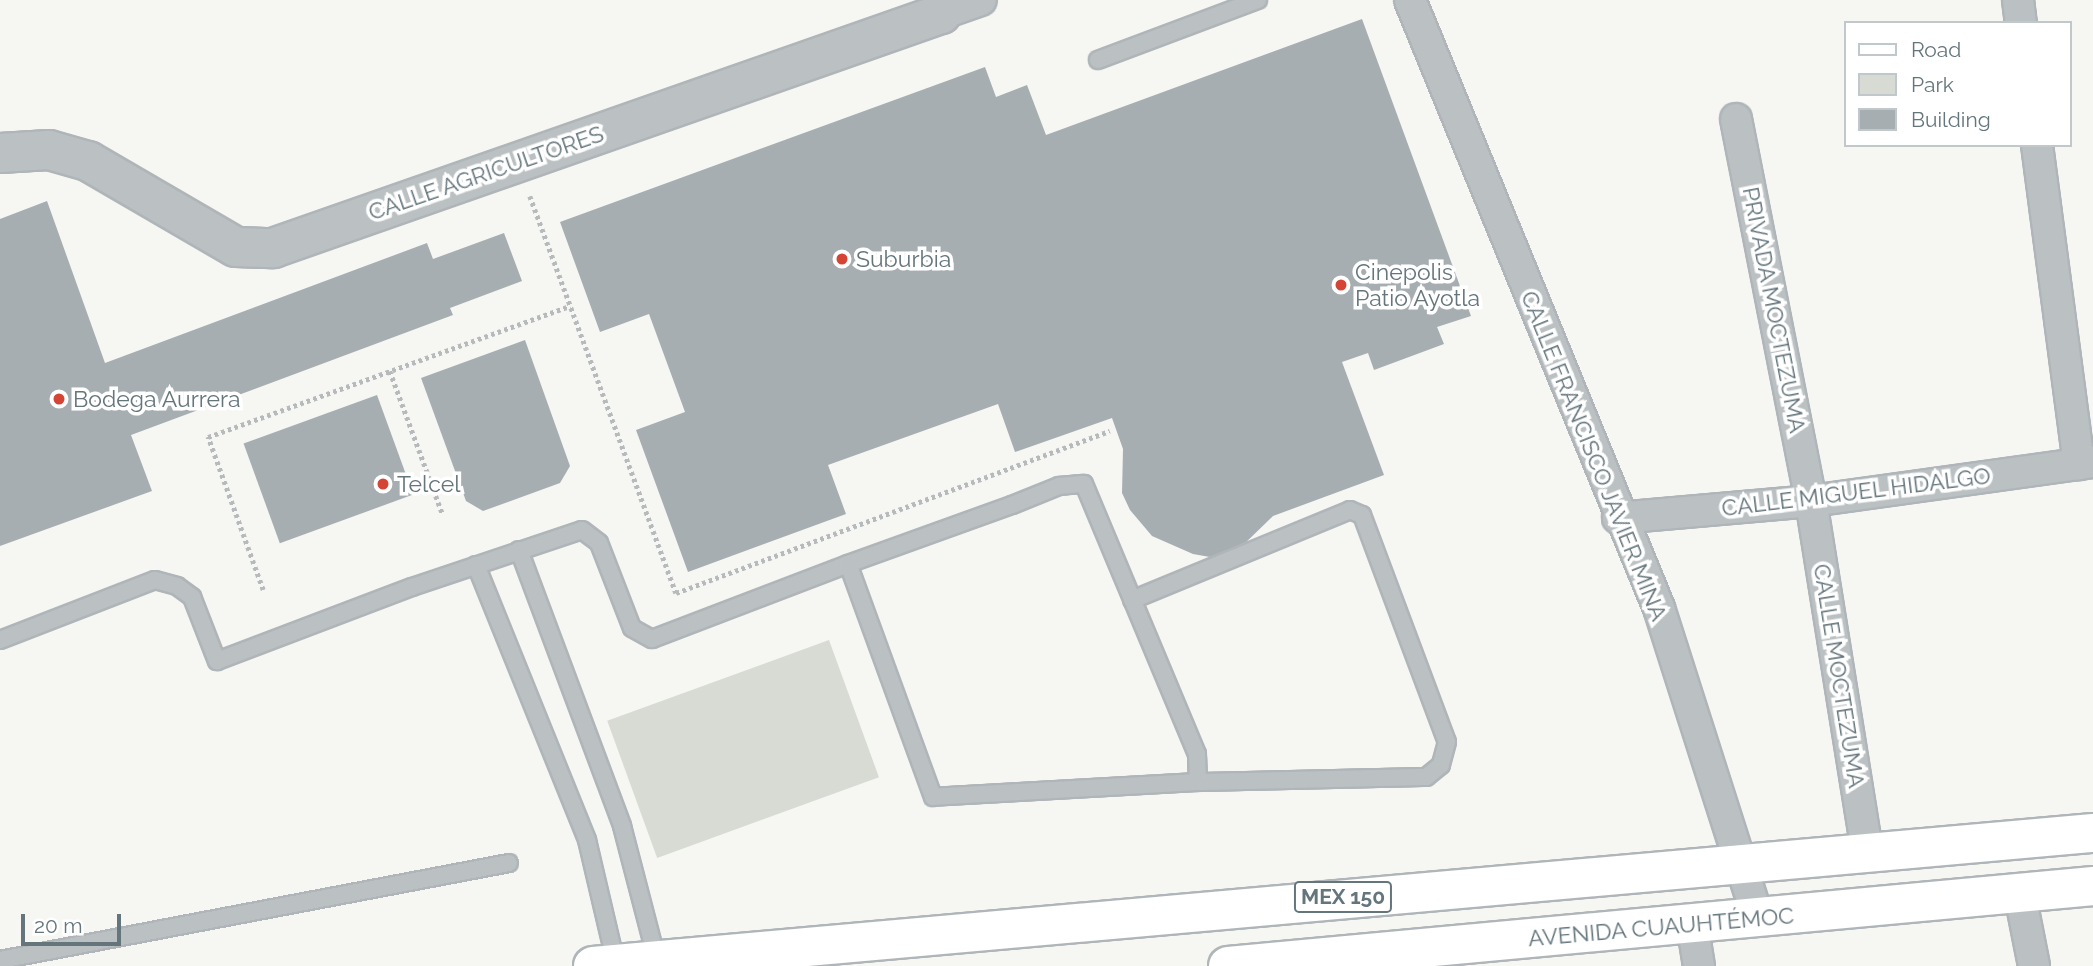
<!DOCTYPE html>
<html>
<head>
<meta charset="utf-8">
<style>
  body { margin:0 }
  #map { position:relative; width:2093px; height:966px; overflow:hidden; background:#f6f6f3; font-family:Raleway,sans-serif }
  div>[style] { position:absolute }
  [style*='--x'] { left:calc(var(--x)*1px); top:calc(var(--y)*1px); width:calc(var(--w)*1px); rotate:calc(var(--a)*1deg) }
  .green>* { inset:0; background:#d7dbd3; transform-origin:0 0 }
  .building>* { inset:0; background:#a6aeb2; transform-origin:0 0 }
  .path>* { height:4.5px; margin-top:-2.25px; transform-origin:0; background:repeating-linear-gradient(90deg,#b6babc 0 3.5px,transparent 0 7px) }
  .roads { filter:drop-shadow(2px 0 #afb5b8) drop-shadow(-2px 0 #afb5b8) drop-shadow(0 2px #afb5b8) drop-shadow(0 -2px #afb5b8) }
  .service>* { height:16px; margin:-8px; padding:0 8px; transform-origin:8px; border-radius:8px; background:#bbc1c3 }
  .minor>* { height:30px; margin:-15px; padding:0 15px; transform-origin:15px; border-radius:15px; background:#bbc1c3 }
  .tertiary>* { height:38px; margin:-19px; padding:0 19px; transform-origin:19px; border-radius:19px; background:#bbc1c3 }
  .primary>* { height:38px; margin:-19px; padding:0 19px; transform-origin:19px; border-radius:19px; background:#fff }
  .dots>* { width:19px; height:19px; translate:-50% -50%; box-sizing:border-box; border:4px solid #fff; border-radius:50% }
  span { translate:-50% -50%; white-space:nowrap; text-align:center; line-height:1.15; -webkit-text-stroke:7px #fff; paint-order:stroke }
  .shield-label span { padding:2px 5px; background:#fff; border:2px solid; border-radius:5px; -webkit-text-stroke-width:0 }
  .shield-label { font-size:21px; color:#64757c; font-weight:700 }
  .street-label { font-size:23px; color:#64757c }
  .poi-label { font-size:23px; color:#64757c }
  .left { translate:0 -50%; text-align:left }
  .legend { position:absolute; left:1844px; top:21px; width:228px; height:126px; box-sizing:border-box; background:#fff; border:2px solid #c1c8cb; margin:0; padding:9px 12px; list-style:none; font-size:21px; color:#64757c }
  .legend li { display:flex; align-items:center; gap:14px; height:35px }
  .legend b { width:35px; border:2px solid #c1c8cb }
  .scale { position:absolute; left:21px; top:914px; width:100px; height:32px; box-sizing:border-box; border:4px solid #64757c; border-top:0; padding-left:9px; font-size:21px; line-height:24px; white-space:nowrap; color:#64757c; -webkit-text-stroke:5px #fff; paint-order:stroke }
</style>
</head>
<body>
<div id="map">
  <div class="green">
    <div style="left:829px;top:640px;width:146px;height:236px;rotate:70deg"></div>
  </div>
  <div class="building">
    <div style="clip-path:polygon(1362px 19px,1471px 316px,1437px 327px,1444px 344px,1374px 370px,1368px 353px,1342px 362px,1384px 475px,1273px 516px,1240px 548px,1210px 557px,1193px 554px,1152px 536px,1130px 510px,1122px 493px,1123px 449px,1112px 418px,1015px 452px,998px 404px,828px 465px,846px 514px,688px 572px,636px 430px,685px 412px,649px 314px,600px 332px,560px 222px,985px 67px,996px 97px,1027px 85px,1046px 135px)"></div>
    <div style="clip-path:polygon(47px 201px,105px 363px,427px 243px,433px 259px,504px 233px,522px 281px,450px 308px,453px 315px,131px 435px,152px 491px,0 546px,0 219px)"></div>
    <div style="clip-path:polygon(525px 340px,570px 466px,560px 483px,483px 511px,466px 501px,421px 378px)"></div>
    <div style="left:377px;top:395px;width:106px;height:142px;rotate:70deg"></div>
  </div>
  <div class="path">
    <div style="--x:530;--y:196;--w:423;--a:69.8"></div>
    <div style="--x:676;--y:593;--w:463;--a:-20.5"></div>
    <div style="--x:390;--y:371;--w:153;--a:69.8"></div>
    <div style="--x:263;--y:590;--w:163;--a:-109.8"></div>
    <div style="--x:208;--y:437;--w:385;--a:-19.9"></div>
  </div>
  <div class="roads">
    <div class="service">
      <div style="--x:1098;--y:60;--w:171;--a:-20.6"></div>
      <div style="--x:519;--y:550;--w:295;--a:69.5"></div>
      <div style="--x:622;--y:826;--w:138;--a:75.4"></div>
      <div style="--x:476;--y:565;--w:297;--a:68"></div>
      <div style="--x:587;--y:840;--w:127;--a:76.8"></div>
      <div style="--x:1132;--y:600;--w:236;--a:-22.4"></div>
      <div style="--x:1350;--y:510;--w:13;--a:23"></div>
      <div style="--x:1362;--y:515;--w:242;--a:69.5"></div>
      <div style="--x:1447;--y:742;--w:24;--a:105"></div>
      <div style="--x:1441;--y:765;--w:19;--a:141"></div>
      <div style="--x:1426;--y:777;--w:228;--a:178.7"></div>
      <div style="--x:0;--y:640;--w:166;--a:-21.2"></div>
      <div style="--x:155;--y:580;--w:23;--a:15"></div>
      <div style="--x:177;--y:586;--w:19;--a:36"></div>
      <div style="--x:192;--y:597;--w:69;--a:68.7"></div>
      <div style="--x:217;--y:661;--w:209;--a:-20.8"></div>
      <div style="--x:412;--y:587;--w:179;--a:-18.5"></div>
      <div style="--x:582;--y:530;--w:21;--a:37"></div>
      <div style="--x:599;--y:543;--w:91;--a:68.8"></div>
      <div style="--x:632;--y:628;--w:23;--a:29"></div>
      <div style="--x:652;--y:639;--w:210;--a:-20.9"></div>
      <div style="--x:848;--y:564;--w:174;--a:-19.8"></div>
      <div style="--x:1012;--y:505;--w:51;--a:-22"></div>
      <div style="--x:1059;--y:486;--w:25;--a:-5"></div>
      <div style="--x:1084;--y:484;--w:293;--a:67.3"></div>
      <div style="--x:1197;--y:754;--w:28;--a:88"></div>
      <div style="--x:1198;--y:782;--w:265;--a:176.8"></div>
      <div style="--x:933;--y:797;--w:248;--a:-110"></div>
      <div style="--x:0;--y:960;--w:518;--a:-10.79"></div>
    </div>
    <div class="minor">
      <div style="--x:1410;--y:0;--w:657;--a:67.73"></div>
      <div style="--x:1659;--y:608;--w:326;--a:72.3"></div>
      <div style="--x:2018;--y:0;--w:23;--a:83"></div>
      <div style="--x:941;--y:14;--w:42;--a:-19.3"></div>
      <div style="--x:1736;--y:119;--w:389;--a:78.9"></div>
      <div style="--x:1811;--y:501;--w:355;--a:80.9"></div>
      <div style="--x:2037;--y:145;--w:322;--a:82.5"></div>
      <div style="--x:1618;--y:518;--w:194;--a:-5"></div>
      <div style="--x:1811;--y:501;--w:285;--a:-7.9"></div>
      <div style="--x:2020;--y:895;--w:72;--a:78.8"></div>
      <div style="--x:1692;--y:923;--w:44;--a:80.8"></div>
    </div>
    <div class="tertiary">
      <div style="--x:0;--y:153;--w:49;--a:-3.5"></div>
      <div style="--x:49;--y:150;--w:41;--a:15.8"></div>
      <div style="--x:88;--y:161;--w:171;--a:30.2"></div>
      <div style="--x:236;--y:247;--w:37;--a:2"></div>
      <div style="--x:273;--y:248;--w:708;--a:-19.31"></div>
      <div style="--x:941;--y:14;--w:14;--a:-82"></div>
    </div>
    <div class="primary">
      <div style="--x:593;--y:966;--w:1506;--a:-5.07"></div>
      <div style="--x:1228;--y:966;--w:869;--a:-5.28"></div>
    </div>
  </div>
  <div class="dots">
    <div style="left:842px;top:259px;background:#d44535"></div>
    <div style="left:1341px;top:285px;background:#d44535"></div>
    <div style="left:59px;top:399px;background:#d44535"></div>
    <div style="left:383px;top:484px;background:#d44535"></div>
  </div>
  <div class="shield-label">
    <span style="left:1343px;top:897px">MEX 150</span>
  </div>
  <div class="street-label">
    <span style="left:486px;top:173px;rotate:-19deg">CALLE AGRICULTORES</span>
    <span style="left:1774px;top:310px;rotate:79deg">PRIVADA MOCTEZUMA</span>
    <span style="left:1594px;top:456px;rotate:68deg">CALLE FRANCISCO JAVIER MINA</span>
    <span style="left:1856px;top:492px;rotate:-7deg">CALLE MIGUEL HIDALGO</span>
    <span style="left:1839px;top:676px;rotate:81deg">CALLE MOCTEZUMA</span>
    <span style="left:1661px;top:927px;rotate:-5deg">AVENIDA CUAUHTÉMOC</span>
  </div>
  <div class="poi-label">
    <span class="left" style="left:856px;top:259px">Suburbia</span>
    <span class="left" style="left:1355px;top:285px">Cinepolis<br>Patio Ayotla</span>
    <span class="left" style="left:73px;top:399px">Bodega Aurrera</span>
    <span class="left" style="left:397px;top:484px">Telcel</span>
  </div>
  <ul class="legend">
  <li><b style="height:9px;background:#fff"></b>Road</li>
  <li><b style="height:19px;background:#d7dbd3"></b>Park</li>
  <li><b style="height:19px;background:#a6aeb2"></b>Building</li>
  </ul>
  <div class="scale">20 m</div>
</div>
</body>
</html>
